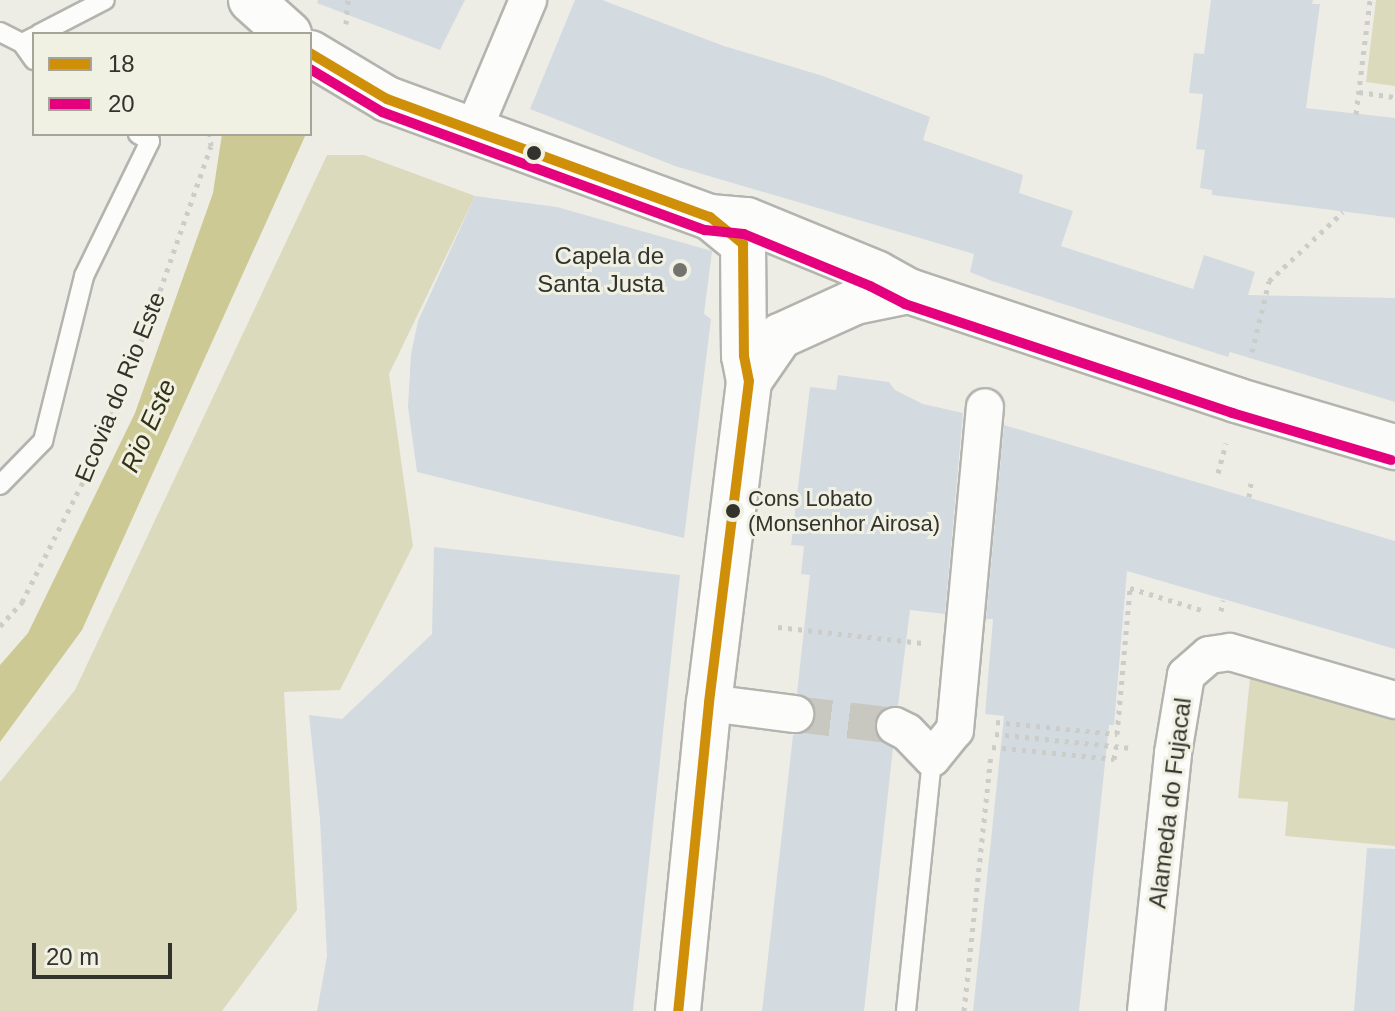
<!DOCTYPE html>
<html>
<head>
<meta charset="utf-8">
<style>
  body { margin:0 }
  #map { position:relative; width:1395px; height:1011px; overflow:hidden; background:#edede6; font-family:Helvetica,sans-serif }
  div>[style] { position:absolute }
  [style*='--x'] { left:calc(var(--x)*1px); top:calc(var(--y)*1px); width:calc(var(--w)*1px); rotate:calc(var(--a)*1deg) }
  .green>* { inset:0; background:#dcdabc }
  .water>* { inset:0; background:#cdc994 }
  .building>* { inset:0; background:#d3dbe0 }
  .street-tunnel>* { height:36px; margin-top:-18px; transform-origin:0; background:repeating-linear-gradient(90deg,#c8c8c1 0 36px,transparent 0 54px) }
  .path>* { height:5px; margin-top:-2.5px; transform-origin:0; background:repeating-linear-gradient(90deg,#ccccc9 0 4px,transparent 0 10px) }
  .roads { filter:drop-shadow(2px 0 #b4b4af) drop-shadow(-2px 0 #b4b4af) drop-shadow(0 2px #b4b4af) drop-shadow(0 -2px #b4b4af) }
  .lane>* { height:18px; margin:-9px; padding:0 9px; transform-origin:9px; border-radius:9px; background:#fcfcfb }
  .street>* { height:36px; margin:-18px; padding:0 18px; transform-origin:18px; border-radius:18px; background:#fcfcfb }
  .secondary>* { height:44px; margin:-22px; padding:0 22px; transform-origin:22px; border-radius:22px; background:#fcfcfb }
  .bus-1>* { height:10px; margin:-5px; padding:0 5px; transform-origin:5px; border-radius:5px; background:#d08f09 }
  .bus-2>* { height:10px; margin:-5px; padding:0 5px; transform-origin:5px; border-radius:5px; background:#e5007d }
  .dots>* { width:22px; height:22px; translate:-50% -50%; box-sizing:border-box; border:4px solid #f0f0e3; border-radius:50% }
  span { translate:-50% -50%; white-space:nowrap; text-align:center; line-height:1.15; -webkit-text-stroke:6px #f0f0e3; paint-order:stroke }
  .bus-label { font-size:22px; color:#33332e }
  .left { translate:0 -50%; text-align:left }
  .poi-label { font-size:24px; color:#33332e }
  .right { translate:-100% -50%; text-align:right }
  .street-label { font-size:24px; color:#33332e }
  .water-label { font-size:26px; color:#343211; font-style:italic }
  .legend { position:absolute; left:32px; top:32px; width:280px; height:104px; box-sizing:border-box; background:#f0f0e3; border:2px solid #a4a49b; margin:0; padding:10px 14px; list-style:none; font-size:24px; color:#33332e }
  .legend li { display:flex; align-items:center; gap:16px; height:40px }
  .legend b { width:40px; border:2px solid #a4a49b }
  .scale { position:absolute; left:32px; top:943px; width:140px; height:36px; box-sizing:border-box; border:4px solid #33332e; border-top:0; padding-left:10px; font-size:24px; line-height:28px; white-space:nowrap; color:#33332e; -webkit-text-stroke:6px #f0f0e3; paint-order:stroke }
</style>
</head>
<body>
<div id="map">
  <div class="green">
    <div style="clip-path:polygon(1376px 0,1395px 0,1395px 86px,1366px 82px)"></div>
    <div style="clip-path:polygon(327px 155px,364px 155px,475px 196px,389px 374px,413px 546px,340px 690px,284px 692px,297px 910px,222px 1011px,0 1011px,0 782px,75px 690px)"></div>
    <div style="clip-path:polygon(1250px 678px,1395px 721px,1395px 846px,1285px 836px,1288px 802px,1238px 798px)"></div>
  </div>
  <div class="water">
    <div style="clip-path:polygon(222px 134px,306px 134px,82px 630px,0 742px,0 665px,28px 633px,135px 413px,213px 193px)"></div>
  </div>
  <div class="building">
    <div style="clip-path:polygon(318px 0,465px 0,440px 50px,317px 3px)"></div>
    <div style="clip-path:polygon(575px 0,602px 0,724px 46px,823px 76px,930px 117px,923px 140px,1023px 175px,1019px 193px,1073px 211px,1061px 246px,1193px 289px,1204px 255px,1255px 272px,1248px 295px,1395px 298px,1395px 402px,1230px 352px,1228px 357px,992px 281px,970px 272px,974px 254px,675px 166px,530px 109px)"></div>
    <div style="clip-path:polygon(1211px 0,1313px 0,1312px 4px,1320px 4px,1306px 108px,1395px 118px,1395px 218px,1212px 195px,1212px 190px,1200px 188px,1205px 150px,1196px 149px,1203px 94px,1189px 93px,1194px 53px,1204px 54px)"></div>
    <div style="clip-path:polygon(475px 196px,557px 207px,712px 251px,704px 314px,711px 319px,684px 538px,417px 472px,408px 407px,411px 354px,418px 321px)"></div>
    <div style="clip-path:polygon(838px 375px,889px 382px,895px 390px,923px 404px,963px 413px,945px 614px,910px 610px,898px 706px,884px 708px,876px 717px,877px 737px,893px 748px,864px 1011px,762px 1011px,793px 735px,811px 727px,816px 716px,808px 698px,797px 693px,810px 575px,801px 574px,804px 546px,791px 545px,810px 387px,836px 390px)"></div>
    <div style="clip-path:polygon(1004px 425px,1395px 541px,1395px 649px,1127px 571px,1114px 725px,1109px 725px,1079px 1011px,973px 1011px,1004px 716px,985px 714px,993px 619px,986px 619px)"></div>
    <div style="clip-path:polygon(434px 547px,680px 575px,633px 1011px,317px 1011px,327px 956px,320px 819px,309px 715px,342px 719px,432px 634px)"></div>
    <div style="clip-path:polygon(1367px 848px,1395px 849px,1395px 1011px,1354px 1011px)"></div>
  </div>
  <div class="street-tunnel">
    <div style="--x:795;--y:714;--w:101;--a:6.8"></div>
  </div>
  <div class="path">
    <div style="--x:346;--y:24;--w:24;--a:-85"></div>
    <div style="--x:1359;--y:92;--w:36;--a:8"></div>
    <div style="--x:1356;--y:114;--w:115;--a:-83"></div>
    <div style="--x:1252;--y:352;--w:73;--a:-76.5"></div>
    <div style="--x:1269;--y:281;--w:101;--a:-43"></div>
    <div style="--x:1218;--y:473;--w:31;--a:-75"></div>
    <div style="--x:1249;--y:497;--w:14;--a:-82"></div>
    <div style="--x:1221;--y:611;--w:11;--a:-80"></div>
    <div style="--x:0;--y:626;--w:33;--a:-47"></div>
    <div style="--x:22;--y:602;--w:157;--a:-63.1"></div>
    <div style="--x:93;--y:462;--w:154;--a:-68.3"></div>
    <div style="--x:150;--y:319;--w:183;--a:-70.6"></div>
    <div style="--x:211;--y:146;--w:12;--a:-95"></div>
    <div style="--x:778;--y:627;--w:145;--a:6.3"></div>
    <div style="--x:996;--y:722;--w:122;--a:5.7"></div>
    <div style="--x:1117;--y:734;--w:147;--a:-84.9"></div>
    <div style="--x:1130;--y:588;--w:78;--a:17"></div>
    <div style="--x:995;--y:734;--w:138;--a:5.8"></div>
    <div style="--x:992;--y:747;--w:123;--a:5.6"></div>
    <div style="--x:1114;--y:759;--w:12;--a:-81"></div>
    <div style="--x:964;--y:1011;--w:256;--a:-84"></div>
  </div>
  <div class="roads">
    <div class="lane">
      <div style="--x:0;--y:32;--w:25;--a:27"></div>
      <div style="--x:39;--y:34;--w:74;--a:-27.3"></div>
      <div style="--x:34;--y:37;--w:13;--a:153"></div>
      <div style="--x:22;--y:43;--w:21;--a:55"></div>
      <div style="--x:0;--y:485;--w:62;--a:-45.7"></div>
      <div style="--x:43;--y:441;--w:170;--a:-76"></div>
      <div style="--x:84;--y:276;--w:150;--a:-63.9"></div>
      <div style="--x:150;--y:141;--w:14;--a:-150"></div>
      <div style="--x:906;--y:1011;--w:254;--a:-84.1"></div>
    </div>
    <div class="street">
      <div style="--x:473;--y:131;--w:142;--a:-67.2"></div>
      <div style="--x:709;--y:703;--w:87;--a:7.3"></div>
      <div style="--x:895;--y:726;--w:13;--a:27"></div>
      <div style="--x:907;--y:732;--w:36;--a:46"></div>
      <div style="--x:932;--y:758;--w:36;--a:-51"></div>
      <div style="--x:955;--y:730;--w:324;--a:-84.7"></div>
      <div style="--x:1146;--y:1011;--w:259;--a:-84"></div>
      <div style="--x:1173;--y:753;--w:79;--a:-80.5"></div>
      <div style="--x:1186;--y:675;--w:30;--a:-41"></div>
      <div style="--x:1209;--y:655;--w:21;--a:-8"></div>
      <div style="--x:1230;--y:652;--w:172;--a:16.2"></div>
    </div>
    <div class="secondary">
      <div style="--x:251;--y:0;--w:51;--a:41.8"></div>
      <div style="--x:310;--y:53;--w:90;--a:30.9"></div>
      <div style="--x:387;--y:99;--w:344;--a:20.1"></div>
      <div style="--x:710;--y:217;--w:37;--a:5"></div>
      <div style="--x:747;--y:220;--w:139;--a:22.3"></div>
      <div style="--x:876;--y:273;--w:38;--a:29"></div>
      <div style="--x:909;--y:291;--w:345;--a:18.4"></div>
      <div style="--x:1236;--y:400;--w:166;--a:16.5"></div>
      <div style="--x:749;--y:381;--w:55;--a:-55.4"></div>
      <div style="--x:780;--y:336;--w:82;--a:-24.4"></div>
      <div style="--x:855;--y:302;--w:55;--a:-11.5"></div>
      <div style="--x:678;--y:1011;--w:310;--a:-84.3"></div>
      <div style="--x:709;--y:703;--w:324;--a:-82.9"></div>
      <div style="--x:749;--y:381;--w:25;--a:-101"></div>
      <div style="--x:744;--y:356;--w:112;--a:-90.5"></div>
      <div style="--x:743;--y:244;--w:43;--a:-140.7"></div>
    </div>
  </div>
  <div class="bus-1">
    <div style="--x:310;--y:53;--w:90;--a:30.9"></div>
    <div style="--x:387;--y:99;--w:344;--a:20.1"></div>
    <div style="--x:710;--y:217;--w:43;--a:39.3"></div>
    <div style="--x:743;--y:244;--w:112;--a:89.5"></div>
    <div style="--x:744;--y:356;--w:25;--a:79"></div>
    <div style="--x:749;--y:381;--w:324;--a:97.1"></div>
    <div style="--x:709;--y:703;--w:310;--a:95.7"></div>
  </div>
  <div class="bus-2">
    <div style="--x:310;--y:69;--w:84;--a:30.8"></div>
    <div style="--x:382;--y:112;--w:344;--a:20.1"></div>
    <div style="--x:705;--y:230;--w:39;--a:6"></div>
    <div style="--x:744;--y:234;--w:136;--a:22.4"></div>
    <div style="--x:870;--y:286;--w:39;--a:27"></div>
    <div style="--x:905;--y:304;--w:345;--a:18.4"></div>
    <div style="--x:1232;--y:413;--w:166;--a:16.5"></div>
  </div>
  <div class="dots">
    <div style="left:534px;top:153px;background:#33332e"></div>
    <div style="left:680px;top:270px;background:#74746e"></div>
    <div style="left:733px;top:511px;background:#33332e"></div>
  </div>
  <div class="bus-label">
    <span class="left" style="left:748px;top:511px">Cons Lobato<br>(Monsenhor Airosa)</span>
  </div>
  <div class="poi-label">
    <span class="right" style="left:664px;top:270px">Capela de<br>Santa Justa</span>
  </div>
  <div class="street-label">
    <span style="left:120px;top:387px;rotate:-68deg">Ecovia do Rio Este</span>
    <span style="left:1170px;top:803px;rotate:-83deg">Alameda do Fujacal</span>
  </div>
  <div class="water-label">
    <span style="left:149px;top:426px;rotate:-66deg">Rio Este</span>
  </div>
  <ul class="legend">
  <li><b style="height:10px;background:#d08f09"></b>18</li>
  <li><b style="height:10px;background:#e5007d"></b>20</li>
  </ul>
  <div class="scale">20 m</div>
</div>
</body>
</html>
